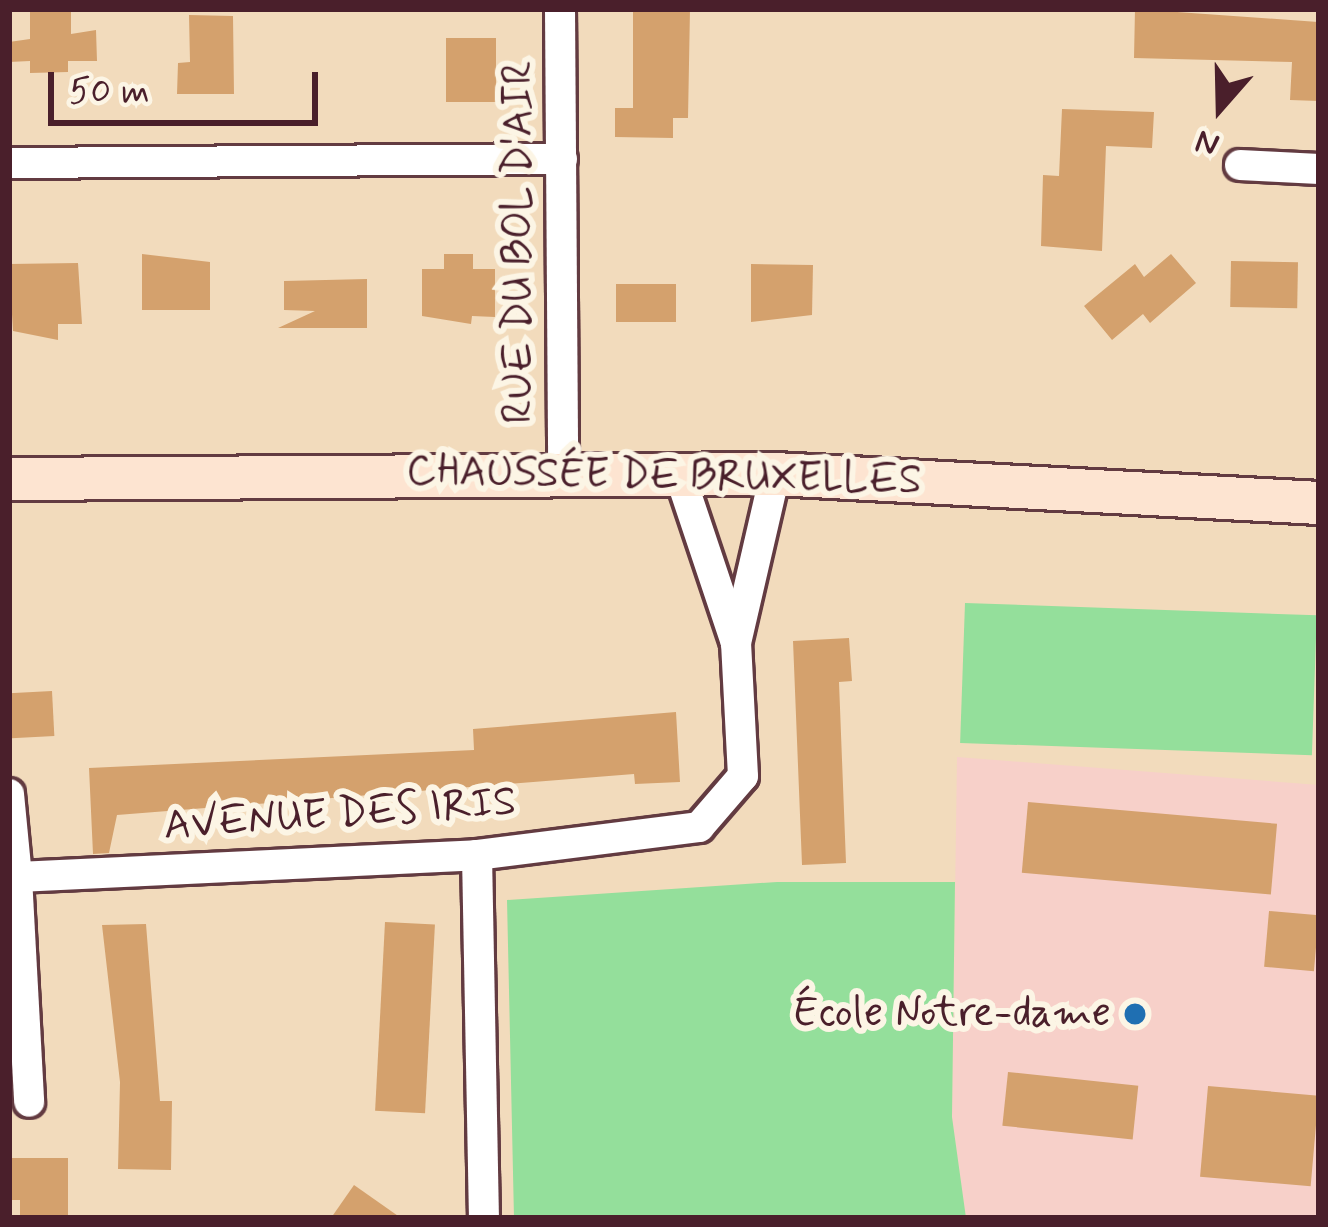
<!DOCTYPE html>
<html>
<head>
<meta charset="utf-8">
<style>
  body { margin:0 }
  #map { position:relative; width:1328px; height:1227px; overflow:hidden; background:#f2dbbc; font-family:Mynerve,sans-serif }
  div>[style] { position:absolute }
  [style*='--x'] { left:calc(var(--x)*1px); top:calc(var(--y)*1px); width:calc(var(--w)*1px); rotate:calc(var(--a)*1deg) }
  .built>* { inset:0; background:#f7d0c9 }
  .green>* { inset:0; background:#94df9b; transform-origin:0 0 }
  .building>* { inset:0; background:#d4a16d; transform-origin:0 0 }
  .roads { filter:drop-shadow(3px 0 #633b41) drop-shadow(-3px 0 #633b41) drop-shadow(0 3px #633b41) drop-shadow(0 -3px #633b41) }
  .street>* { height:30px; margin:-15px; padding:0 15px; transform-origin:15px; border-radius:15px; background:#fff }
  .secondary>* { height:42px; margin:-21px; padding:0 21px; transform-origin:21px; border-radius:21px; background:#fde4d1 }
  .dots>* { width:33px; height:33px; translate:-50% -50%; box-sizing:border-box; border:6px solid #fcf5e5; border-radius:50% }
  span { translate:-50% -50%; white-space:nowrap; text-align:center; line-height:1.15; -webkit-text-stroke:12px #fcf5e5; paint-order:stroke }
  .street-label { font-size:42px; color:#4a1f2b }
  .poi-label { font-size:42px; color:#4a1f2b }
  .right { translate:-100% -50%; text-align:right }
  .frame { position:absolute; inset:0; border:12px solid #4a1f2b; pointer-events:none }
  .north { position:absolute; left:1160px; top:48px; width:120px; height:120px; -webkit-text-stroke:9px #fcf5e5; paint-order:stroke; rotate:200deg; font-size:33px; font-weight:700; line-height:48px; text-align:center; color:#4a1f2b }
  .north::after { content:''; display:block; margin:auto; width:42px; height:54px; background:#4a1f2b; clip-path:polygon(50% 0,100% 100%,50% 72%,0 100%) }
  .scale { position:absolute; left:48px; top:72px; width:270px; height:54px; box-sizing:border-box; border:6px solid #4a1f2b; border-top:0; padding-left:15px; font-size:36px; line-height:42px; white-space:nowrap; color:#4a1f2b; -webkit-text-stroke:9px #fcf5e5; paint-order:stroke }
</style>
</head>
<body>
<div id="map">
  <div class="built">
    <div style="clip-path:polygon(957px 757px,1319px 785px,1319px 1218px,966px 1218px,952px 1117px)"></div>
  </div>
  <div class="green">
    <div style="left:965px;top:603px;width:352px;height:140px;rotate:2deg"></div>
    <div style="clip-path:polygon(777px 882px,955px 882px,952px 1117px,966px 1218px,514px 1218px,507px 900px)"></div>
  </div>
  <div class="building">
    <div style="clip-path:polygon(30px 9px,71px 9px,71px 34px,96px 30px,97px 61px,68px 61px,68px 72px,30px 73px,30px 61px,9px 62px,9px 42px,30px 39px)"></div>
    <div style="clip-path:polygon(633px 9px,690px 9px,688px 118px,673px 118px,673px 138px,615px 137px,615px 108px,633px 108px)"></div>
    <div style="clip-path:polygon(1135px 9px,1318px 22px,1319px 101px,1290px 100px,1292px 62px,1134px 58px)"></div>
    <div style="clip-path:polygon(189px 15px,233px 16px,234px 94px,177px 94px,178px 63px,190px 62px)"></div>
    <div style="left:446px;top:38px;width:50px;height:64px"></div>
    <div style="clip-path:polygon(1062px 109px,1154px 112px,1152px 148px,1106px 146px,1102px 251px,1041px 246px,1043px 175px,1059px 176px)"></div>
    <div style="clip-path:polygon(142px 254px,210px 262px,210px 310px,142px 310px)"></div>
    <div style="clip-path:polygon(444px 254px,473px 254px,473px 269px,495px 269px,495px 317px,472px 316px,471px 324px,422px 316px,422px 269px,444px 269px)"></div>
    <div style="clip-path:polygon(1171px 254px,1196px 283px,1150px 323px,1143px 314px,1112px 340px,1084px 306px,1135px 264px,1144px 277px)"></div>
    <div style="left:1231px;top:261px;width:67px;height:46px;rotate:1deg"></div>
    <div style="clip-path:polygon(78px 263px,82px 324px,58px 324px,58px 340px,13px 331px,9px 264px)"></div>
    <div style="clip-path:polygon(751px 264px,813px 265px,812px 315px,751px 322px)"></div>
    <div style="clip-path:polygon(367px 279px,367px 328px,278px 328px,315px 311px,284px 310px,284px 281px)"></div>
    <div style="left:616px;top:284px;width:60px;height:38px"></div>
    <div style="clip-path:polygon(849px 638px,852px 681px,839px 682px,846px 863px,802px 865px,793px 641px)"></div>
    <div style="left:52px;top:691px;width:45px;height:43px;rotate:87deg"></div>
    <div style="clip-path:polygon(676px 712px,680px 782px,635px 784px,634px 774px,117px 815px,109px 853px,93px 854px,89px 768px,474px 750px,473px 729px)"></div>
    <div style="left:1028px;top:802px;width:250px;height:71px;rotate:5deg"></div>
    <div style="left:1269px;top:911px;width:50px;height:56px;rotate:5deg"></div>
    <div style="left:385px;top:922px;width:50px;height:189px;rotate:3deg"></div>
    <div style="clip-path:polygon(146px 924px,160px 1101px,172px 1101px,171px 1170px,118px 1169px,120px 1082px,102px 925px)"></div>
    <div style="left:1008px;top:1072px;width:131px;height:54px;rotate:6deg"></div>
    <div style="left:1208px;top:1086px;width:111px;height:91px;rotate:5deg"></div>
    <div style="clip-path:polygon(9px 1158px,68px 1158px,68px 1218px,20px 1218px,20px 1200px,9px 1200px)"></div>
    <div style="clip-path:polygon(354px 1185px,401px 1218px,331px 1218px)"></div>
  </div>
  <div class="roads">
    <div class="street">
      <div style="--x:560;--y:9;--w:465;--a:89.6"></div>
      <div style="--x:9;--y:163;--w:553;--a:-0.41"></div>
      <div style="--x:1240;--y:165;--w:79;--a:2.9"></div>
      <div style="--x:736;--y:643;--w:173;--a:-77"></div>
      <div style="--x:9;--y:794;--w:83;--a:84.5"></div>
      <div style="--x:17;--y:877;--w:461;--a:-2.7"></div>
      <div style="--x:477;--y:855;--w:224;--a:-7.2"></div>
      <div style="--x:699;--y:827;--w:67;--a:-49.2"></div>
      <div style="--x:743;--y:776;--w:133;--a:-93"></div>
      <div style="--x:736;--y:643;--w:179;--a:-108.5"></div>
      <div style="--x:477;--y:855;--w:363;--a:88.9"></div>
      <div style="--x:17;--y:877;--w:225;--a:86.9"></div>
    </div>
    <div class="secondary">
      <div style="--x:9;--y:479;--w:766;--a:-0.37"></div>
      <div style="--x:775;--y:474;--w:545;--a:3.05"></div>
    </div>
  </div>
  <div class="dots">
    <div style="left:1135px;top:1014px;background:#1f6fb2"></div>
  </div>
  <div class="street-label">
    <span style="left:520px;top:242px;rotate:-90deg">RUE DU BOL D'AIR</span>
    <span style="left:664px;top:477px;rotate:1deg">CHAUSSÉE DE BRUXELLES</span>
    <span style="left:340px;top:815px;rotate:-4deg">AVENUE DES IRIS</span>
  </div>
  <div class="poi-label">
    <span class="right" style="left:1111px;top:1014px">École Notre-dame</span>
  </div>
  <div class="frame"></div>
  <div class="north">N</div>
  <div class="scale">50 m</div>
</div>
</body>
</html>
